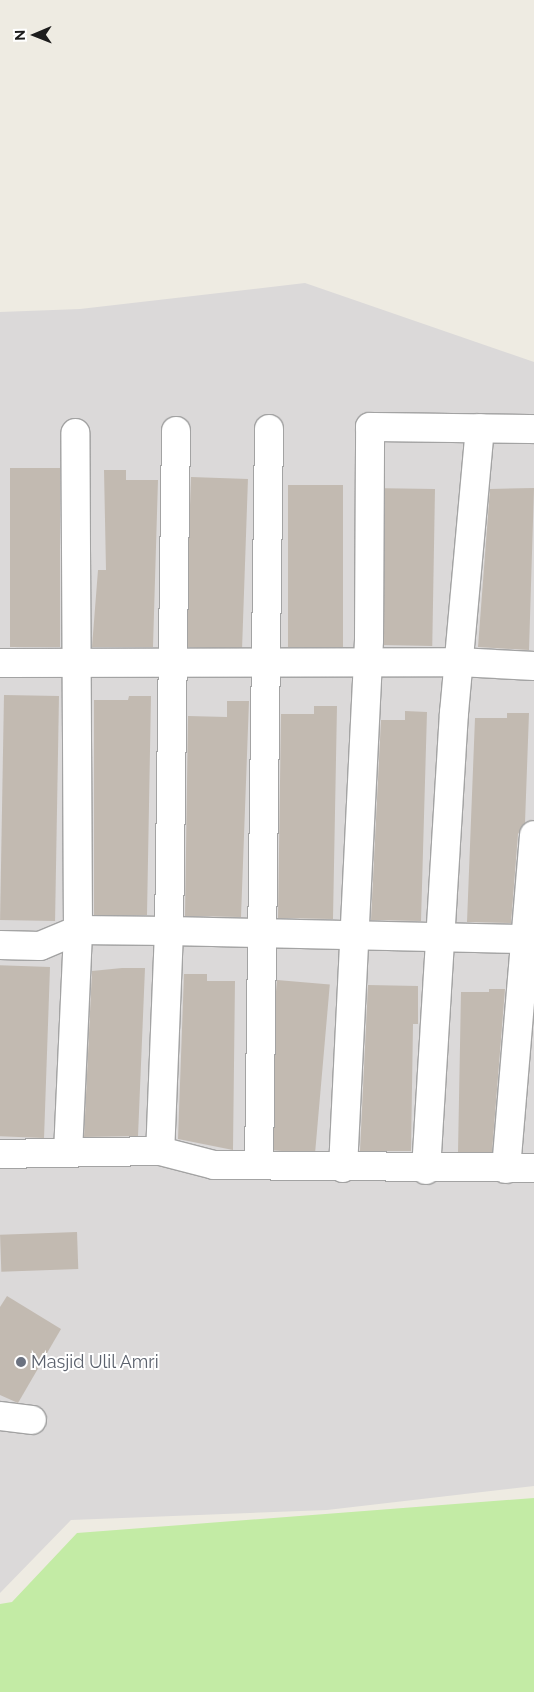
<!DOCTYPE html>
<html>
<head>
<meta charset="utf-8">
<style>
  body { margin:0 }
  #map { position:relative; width:534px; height:1692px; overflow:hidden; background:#eeebe2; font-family:Raleway,sans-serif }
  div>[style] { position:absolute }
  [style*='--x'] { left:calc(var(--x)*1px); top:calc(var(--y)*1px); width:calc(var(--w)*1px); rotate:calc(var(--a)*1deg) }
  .residential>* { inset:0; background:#dbd9d9 }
  .grass>* { inset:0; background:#c3eba5 }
  .building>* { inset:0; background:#c2bab1; transform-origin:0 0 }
  .roads { filter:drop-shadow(1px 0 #a3a3a3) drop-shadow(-1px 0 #a3a3a3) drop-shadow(0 1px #a3a3a3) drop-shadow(0 -1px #a3a3a3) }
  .minor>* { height:28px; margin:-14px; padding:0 14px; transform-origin:14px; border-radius:14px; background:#fff }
  .dots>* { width:14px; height:14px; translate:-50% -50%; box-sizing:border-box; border:2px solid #fff; border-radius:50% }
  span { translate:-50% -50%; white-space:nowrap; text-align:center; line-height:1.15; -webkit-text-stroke:4px #fff; paint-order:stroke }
  .worship-label { font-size:18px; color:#5b616d }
  .left { translate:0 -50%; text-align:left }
  .north { position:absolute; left:10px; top:10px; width:50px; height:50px; -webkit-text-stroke:4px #fff; paint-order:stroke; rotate:269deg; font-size:14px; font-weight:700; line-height:20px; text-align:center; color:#1c1c1c }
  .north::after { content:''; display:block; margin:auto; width:18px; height:22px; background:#1c1c1c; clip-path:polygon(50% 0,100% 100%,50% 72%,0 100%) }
</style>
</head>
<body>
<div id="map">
  <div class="residential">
    <div style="clip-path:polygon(305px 283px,534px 362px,534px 1486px,327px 1510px,71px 1520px,0 1593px,0 312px,80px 309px)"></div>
  </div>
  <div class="grass">
    <div style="clip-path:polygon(534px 1498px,534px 1692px,0 1692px,0 1604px,12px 1602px,77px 1533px)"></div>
  </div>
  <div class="building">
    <div style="left:10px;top:468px;width:50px;height:179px"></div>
    <div style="clip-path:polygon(104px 470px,126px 470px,126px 480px,158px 480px,153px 647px,92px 647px,98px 570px,106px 570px)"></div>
    <div style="left:191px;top:477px;width:57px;height:170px;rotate:2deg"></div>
    <div style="left:288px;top:485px;width:55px;height:162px"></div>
    <div style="clip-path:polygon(534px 488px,529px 650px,478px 647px,490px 489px)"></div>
    <div style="left:435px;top:489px;width:157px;height:50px;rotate:91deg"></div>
    <div style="left:4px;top:695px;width:55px;height:225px;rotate:1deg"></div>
    <div style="clip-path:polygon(129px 696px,151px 696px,147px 915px,94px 915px,94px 700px,128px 700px)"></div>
    <div style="clip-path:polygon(227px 701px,249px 701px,241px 917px,185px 916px,188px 716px,227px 717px)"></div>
    <div style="clip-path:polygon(314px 706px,337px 706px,333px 919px,278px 918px,281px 714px,314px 714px)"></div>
    <div style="clip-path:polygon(405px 711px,427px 712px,421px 921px,371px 920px,381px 720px,405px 720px)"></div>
    <div style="clip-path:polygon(507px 713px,529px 713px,525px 823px,518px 834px,511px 923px,467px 922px,475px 718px,507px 718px)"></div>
    <div style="left:50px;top:967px;width:171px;height:50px;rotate:92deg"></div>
    <div style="clip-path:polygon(122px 968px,145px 968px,138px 1136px,84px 1137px,92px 971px)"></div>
    <div style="clip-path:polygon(184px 974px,207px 974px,207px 981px,235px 981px,233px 1150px,178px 1139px)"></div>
    <div style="left:277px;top:980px;width:53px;height:170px;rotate:5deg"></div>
    <div style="clip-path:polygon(368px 985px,418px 986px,418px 1024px,413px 1024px,411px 1151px,360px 1151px)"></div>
    <div style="clip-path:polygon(489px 989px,505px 989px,492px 1152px,458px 1152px,461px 992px,489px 992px)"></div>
    <div style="left:77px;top:1232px;width:37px;height:77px;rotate:88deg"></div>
    <div style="clip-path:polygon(7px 1296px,61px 1329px,18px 1403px,0 1395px,0 1307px)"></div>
  </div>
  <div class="roads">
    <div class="minor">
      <div style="--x:176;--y:431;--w:500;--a:90.8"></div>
      <div style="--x:169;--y:931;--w:365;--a:1.3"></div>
      <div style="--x:0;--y:663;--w:458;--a:-0.1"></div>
      <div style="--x:458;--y:662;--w:76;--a:3"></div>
      <div style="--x:0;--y:945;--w:40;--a:1.4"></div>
      <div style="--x:40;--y:946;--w:41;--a:-22.8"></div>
      <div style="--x:78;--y:930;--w:91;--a:0.6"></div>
      <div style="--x:169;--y:931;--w:220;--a:92.3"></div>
      <div style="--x:160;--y:1151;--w:56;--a:14.5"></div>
      <div style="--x:214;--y:1165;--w:320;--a:0.5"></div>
      <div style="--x:68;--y:1153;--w:223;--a:-87.4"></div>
      <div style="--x:78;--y:930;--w:497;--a:-90.3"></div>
      <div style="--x:0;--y:1154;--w:160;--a:-1.1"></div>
      <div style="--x:259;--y:1165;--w:736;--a:-89.22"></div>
      <div style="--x:343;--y:1168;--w:529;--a:-87.18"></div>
      <div style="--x:369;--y:640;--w:213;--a:-89.7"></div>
      <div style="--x:370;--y:427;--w:164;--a:0.7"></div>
      <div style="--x:506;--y:1169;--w:335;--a:-85.2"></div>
      <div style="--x:426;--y:1170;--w:458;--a:-86.5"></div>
      <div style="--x:454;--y:713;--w:286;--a:-84.8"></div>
      <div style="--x:0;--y:1416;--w:32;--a:7"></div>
    </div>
  </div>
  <div class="dots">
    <div style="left:21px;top:1362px;background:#6b7280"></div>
  </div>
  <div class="worship-label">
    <span class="left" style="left:31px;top:1362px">Masjid Ulil Amri</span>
  </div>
  <div class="north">N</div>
</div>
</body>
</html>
